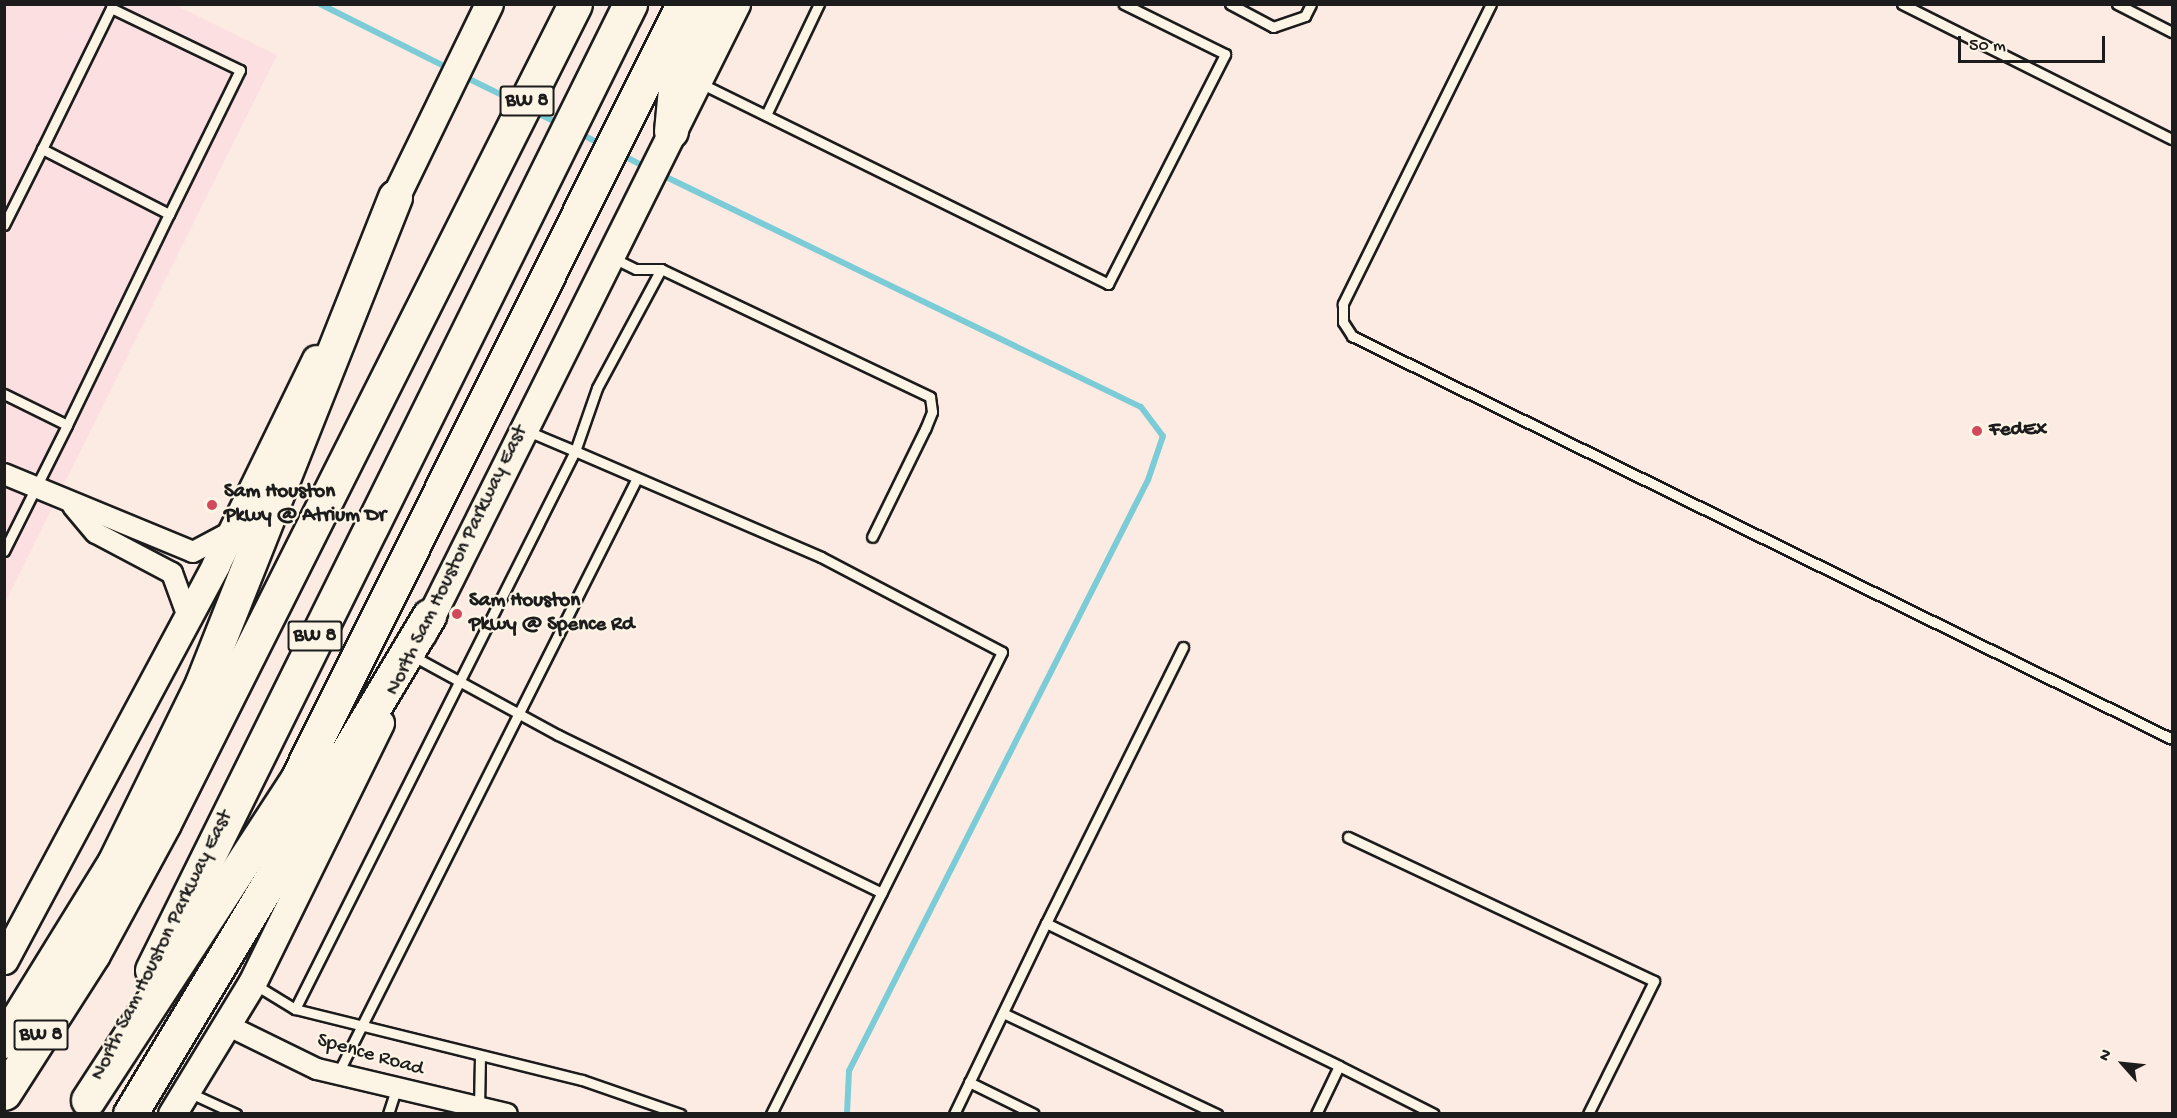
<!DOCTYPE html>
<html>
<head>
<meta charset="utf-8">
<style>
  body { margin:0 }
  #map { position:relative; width:2177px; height:1118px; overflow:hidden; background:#fcebe3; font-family:"Gochi Hand",sans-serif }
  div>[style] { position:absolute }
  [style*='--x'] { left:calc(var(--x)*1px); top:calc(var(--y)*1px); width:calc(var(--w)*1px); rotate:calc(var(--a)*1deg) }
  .built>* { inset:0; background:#fce0e1 }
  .stream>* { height:6px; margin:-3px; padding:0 3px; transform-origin:3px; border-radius:3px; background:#7cccd7 }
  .roads { filter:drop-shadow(2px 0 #1c1c1c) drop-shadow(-2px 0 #1c1c1c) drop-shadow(0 2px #1c1c1c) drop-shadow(0 -2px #1c1c1c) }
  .service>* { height:9px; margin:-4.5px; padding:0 4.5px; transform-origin:4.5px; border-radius:4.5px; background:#fcf5e5 }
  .minor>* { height:20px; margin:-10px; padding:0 10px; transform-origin:10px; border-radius:10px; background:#fcf5e5 }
  .secondary>* { height:27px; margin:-13.5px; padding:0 13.5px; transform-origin:13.5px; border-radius:13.5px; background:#fcf5e5 }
  .motorway>* { height:33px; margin:-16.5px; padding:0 16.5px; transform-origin:16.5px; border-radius:16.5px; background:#fcf5e5 }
  .dots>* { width:16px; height:16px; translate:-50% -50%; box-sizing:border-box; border:3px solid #fcf5e5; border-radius:50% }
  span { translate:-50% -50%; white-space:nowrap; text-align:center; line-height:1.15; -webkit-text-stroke:4.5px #fcf5e5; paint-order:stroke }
  .shield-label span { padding:2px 4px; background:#fcf5e5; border:2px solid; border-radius:4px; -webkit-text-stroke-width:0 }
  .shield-label { font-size:20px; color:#1c1c1c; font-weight:700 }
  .poi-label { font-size:21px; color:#1c1c1c; font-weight:700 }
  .left { translate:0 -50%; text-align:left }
  .street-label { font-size:21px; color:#1c1c1c }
  .frame { position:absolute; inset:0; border:6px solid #1c1c1c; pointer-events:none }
  .north { position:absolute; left:2093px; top:1034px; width:60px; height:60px; -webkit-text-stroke:4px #fcf5e5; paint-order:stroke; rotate:297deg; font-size:16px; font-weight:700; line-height:24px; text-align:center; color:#1c1c1c }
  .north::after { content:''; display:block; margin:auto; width:21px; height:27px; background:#1c1c1c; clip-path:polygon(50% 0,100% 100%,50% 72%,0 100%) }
  .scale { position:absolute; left:1958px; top:36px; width:147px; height:27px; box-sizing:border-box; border:3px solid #1c1c1c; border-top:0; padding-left:8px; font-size:18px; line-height:21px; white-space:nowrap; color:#1c1c1c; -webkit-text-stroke:4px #fcf5e5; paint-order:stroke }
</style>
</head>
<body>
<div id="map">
  <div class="built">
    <div style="clip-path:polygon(5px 5px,175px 5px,277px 55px,5px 603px)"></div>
  </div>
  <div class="stream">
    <div style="--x:320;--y:4;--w:145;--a:26.6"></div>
    <div style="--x:461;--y:75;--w:59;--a:26.1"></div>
    <div style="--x:531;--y:110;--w:32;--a:26"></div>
    <div style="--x:577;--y:132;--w:29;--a:27"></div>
    <div style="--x:620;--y:154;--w:31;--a:27"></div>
    <div style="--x:660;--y:174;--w:534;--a:25.85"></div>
    <div style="--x:1141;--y:407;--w:36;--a:53"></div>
    <div style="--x:1163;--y:436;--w:46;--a:108.8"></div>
    <div style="--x:1148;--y:480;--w:662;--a:116.84"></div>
    <div style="--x:849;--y:1071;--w:43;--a:92.7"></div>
  </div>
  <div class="roads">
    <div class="service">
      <div style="--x:1230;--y:4;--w:49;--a:28.1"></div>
      <div style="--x:1273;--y:27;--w:34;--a:-19"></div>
      <div style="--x:1305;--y:16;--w:13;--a:-63"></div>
      <div style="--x:1491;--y:4;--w:335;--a:116.3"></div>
      <div style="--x:1343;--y:304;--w:18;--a:90"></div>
      <div style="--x:1343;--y:322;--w:17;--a:57"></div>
      <div style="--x:1352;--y:336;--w:914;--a:26.17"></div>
      <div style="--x:1902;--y:4;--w:302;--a:26.6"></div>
      <div style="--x:2117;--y:4;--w:62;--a:27"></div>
      <div style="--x:111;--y:8;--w:143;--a:25.7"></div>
      <div style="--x:240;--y:70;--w:161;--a:116.2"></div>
      <div style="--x:169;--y:214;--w:143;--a:-152.9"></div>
      <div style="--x:42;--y:149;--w:157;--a:-63.9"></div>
      <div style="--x:700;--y:83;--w:455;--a:26.2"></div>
      <div style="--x:1108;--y:284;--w:258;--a:-63"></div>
      <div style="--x:1225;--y:54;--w:113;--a:-153.7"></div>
      <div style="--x:766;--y:115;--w:123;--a:-64.5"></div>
      <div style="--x:4;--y:225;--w:85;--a:-63.4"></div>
      <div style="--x:613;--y:258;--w:25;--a:26"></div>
      <div style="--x:636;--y:269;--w:25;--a:0"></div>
      <div style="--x:661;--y:269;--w:298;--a:25.4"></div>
      <div style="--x:930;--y:397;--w:15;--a:82"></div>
      <div style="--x:932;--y:412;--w:18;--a:112"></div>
      <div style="--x:925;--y:429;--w:120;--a:116.1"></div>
      <div style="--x:661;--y:269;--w:135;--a:118.3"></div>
      <div style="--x:597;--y:388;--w:67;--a:109.2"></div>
      <div style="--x:575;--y:451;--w:268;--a:23.3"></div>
      <div style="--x:821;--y:557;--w:204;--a:27.7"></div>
      <div style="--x:1002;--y:652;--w:517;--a:116.57"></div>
      <div style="--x:4;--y:394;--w:70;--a:26.2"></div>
      <div style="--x:67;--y:425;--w:234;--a:-64.2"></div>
      <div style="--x:4;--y:551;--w:141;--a:-63.4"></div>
      <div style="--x:1183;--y:647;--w:308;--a:116.4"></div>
      <div style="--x:1046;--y:923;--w:326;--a:26"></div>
      <div style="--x:1339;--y:1066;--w:53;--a:115.6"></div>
      <div style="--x:413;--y:656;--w:165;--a:28.6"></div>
      <div style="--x:558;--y:735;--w:360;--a:26"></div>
      <div style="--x:1348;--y:837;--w:338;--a:25.2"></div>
      <div style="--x:1654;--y:981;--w:148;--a:116.4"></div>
      <div style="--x:254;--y:984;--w:48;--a:31.4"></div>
      <div style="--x:295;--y:1009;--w:296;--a:13.9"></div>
      <div style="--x:582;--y:1080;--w:104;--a:19.1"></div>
      <div style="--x:295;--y:1009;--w:624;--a:-63.35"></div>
      <div style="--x:575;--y:451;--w:54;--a:-157.2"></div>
      <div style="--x:1003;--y:1013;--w:237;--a:25.3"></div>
      <div style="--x:1339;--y:1066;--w:106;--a:26.8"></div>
      <div style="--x:337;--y:1075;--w:668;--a:-63.32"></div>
      <div style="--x:969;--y:1082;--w:72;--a:26.2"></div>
      <div style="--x:188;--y:1092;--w:53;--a:24.6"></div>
      <div style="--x:479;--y:1108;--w:50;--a:-88.9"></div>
      <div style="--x:388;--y:1114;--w:25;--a:-72"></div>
      <div style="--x:954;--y:1114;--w:212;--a:-64.3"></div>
    </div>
    <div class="minor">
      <div style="--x:4;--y:474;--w:204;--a:22.4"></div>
      <div style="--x:193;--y:552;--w:43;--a:-27.8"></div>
      <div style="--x:73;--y:506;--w:35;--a:50"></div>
      <div style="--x:96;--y:533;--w:86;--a:27.8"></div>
      <div style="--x:172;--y:573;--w:47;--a:70"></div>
      <div style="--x:227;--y:1025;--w:100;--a:26.1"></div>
      <div style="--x:317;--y:1069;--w:195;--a:13.3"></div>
    </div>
    <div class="secondary">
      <div style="--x:387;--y:214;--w:233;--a:-64.1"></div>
      <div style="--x:422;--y:634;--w:704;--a:-63.51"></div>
      <div style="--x:4;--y:960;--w:449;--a:-61.8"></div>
      <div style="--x:216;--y:564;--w:228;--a:-64"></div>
      <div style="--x:172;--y:1114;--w:153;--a:-58.6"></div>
      <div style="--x:252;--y:983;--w:290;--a:-63.8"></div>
    </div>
    <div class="motorway">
      <div style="--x:671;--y:131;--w:53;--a:-84.6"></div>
      <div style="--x:676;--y:78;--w:80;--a:-67.3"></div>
      <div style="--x:152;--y:970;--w:1078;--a:-63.67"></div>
      <div style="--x:4;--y:1041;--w:209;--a:-58.3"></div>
      <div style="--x:114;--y:863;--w:200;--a:-63.9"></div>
      <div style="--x:202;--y:683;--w:523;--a:-68.34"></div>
      <div style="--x:4;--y:1093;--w:165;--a:-57.4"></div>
      <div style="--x:93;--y:954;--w:149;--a:-61.5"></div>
      <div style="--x:164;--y:823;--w:916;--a:-63.35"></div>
      <div style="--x:88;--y:1100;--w:383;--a:-56.9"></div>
      <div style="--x:297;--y:779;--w:866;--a:-63.52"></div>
      <div style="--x:130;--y:1114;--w:581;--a:-59.02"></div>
    </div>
  </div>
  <div class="dots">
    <div style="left:1977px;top:431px;background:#d1495b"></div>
    <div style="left:212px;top:505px;background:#d1495b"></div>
    <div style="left:457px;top:614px;background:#d1495b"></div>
  </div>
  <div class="shield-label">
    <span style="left:527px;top:101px">BW 8</span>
    <span style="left:315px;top:636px">BW 8</span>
    <span style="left:41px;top:1035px">BW 8</span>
  </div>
  <div class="poi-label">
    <span class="left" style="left:1989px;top:431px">FedEx</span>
    <span class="left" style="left:224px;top:505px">Sam Houston<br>Pkwy @ Atrium Dr</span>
    <span class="left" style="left:469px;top:614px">Sam Houston<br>Pkwy @ Spence Rd</span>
  </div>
  <div class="street-label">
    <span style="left:458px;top:561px;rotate:-64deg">North Sam Houston Parkway East</span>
    <span style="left:163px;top:946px;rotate:-64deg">North Sam Houston Parkway East</span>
    <span style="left:370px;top:1056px;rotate:16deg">Spence Road</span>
  </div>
  <div class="frame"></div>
  <div class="north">N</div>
  <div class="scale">50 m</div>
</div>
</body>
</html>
